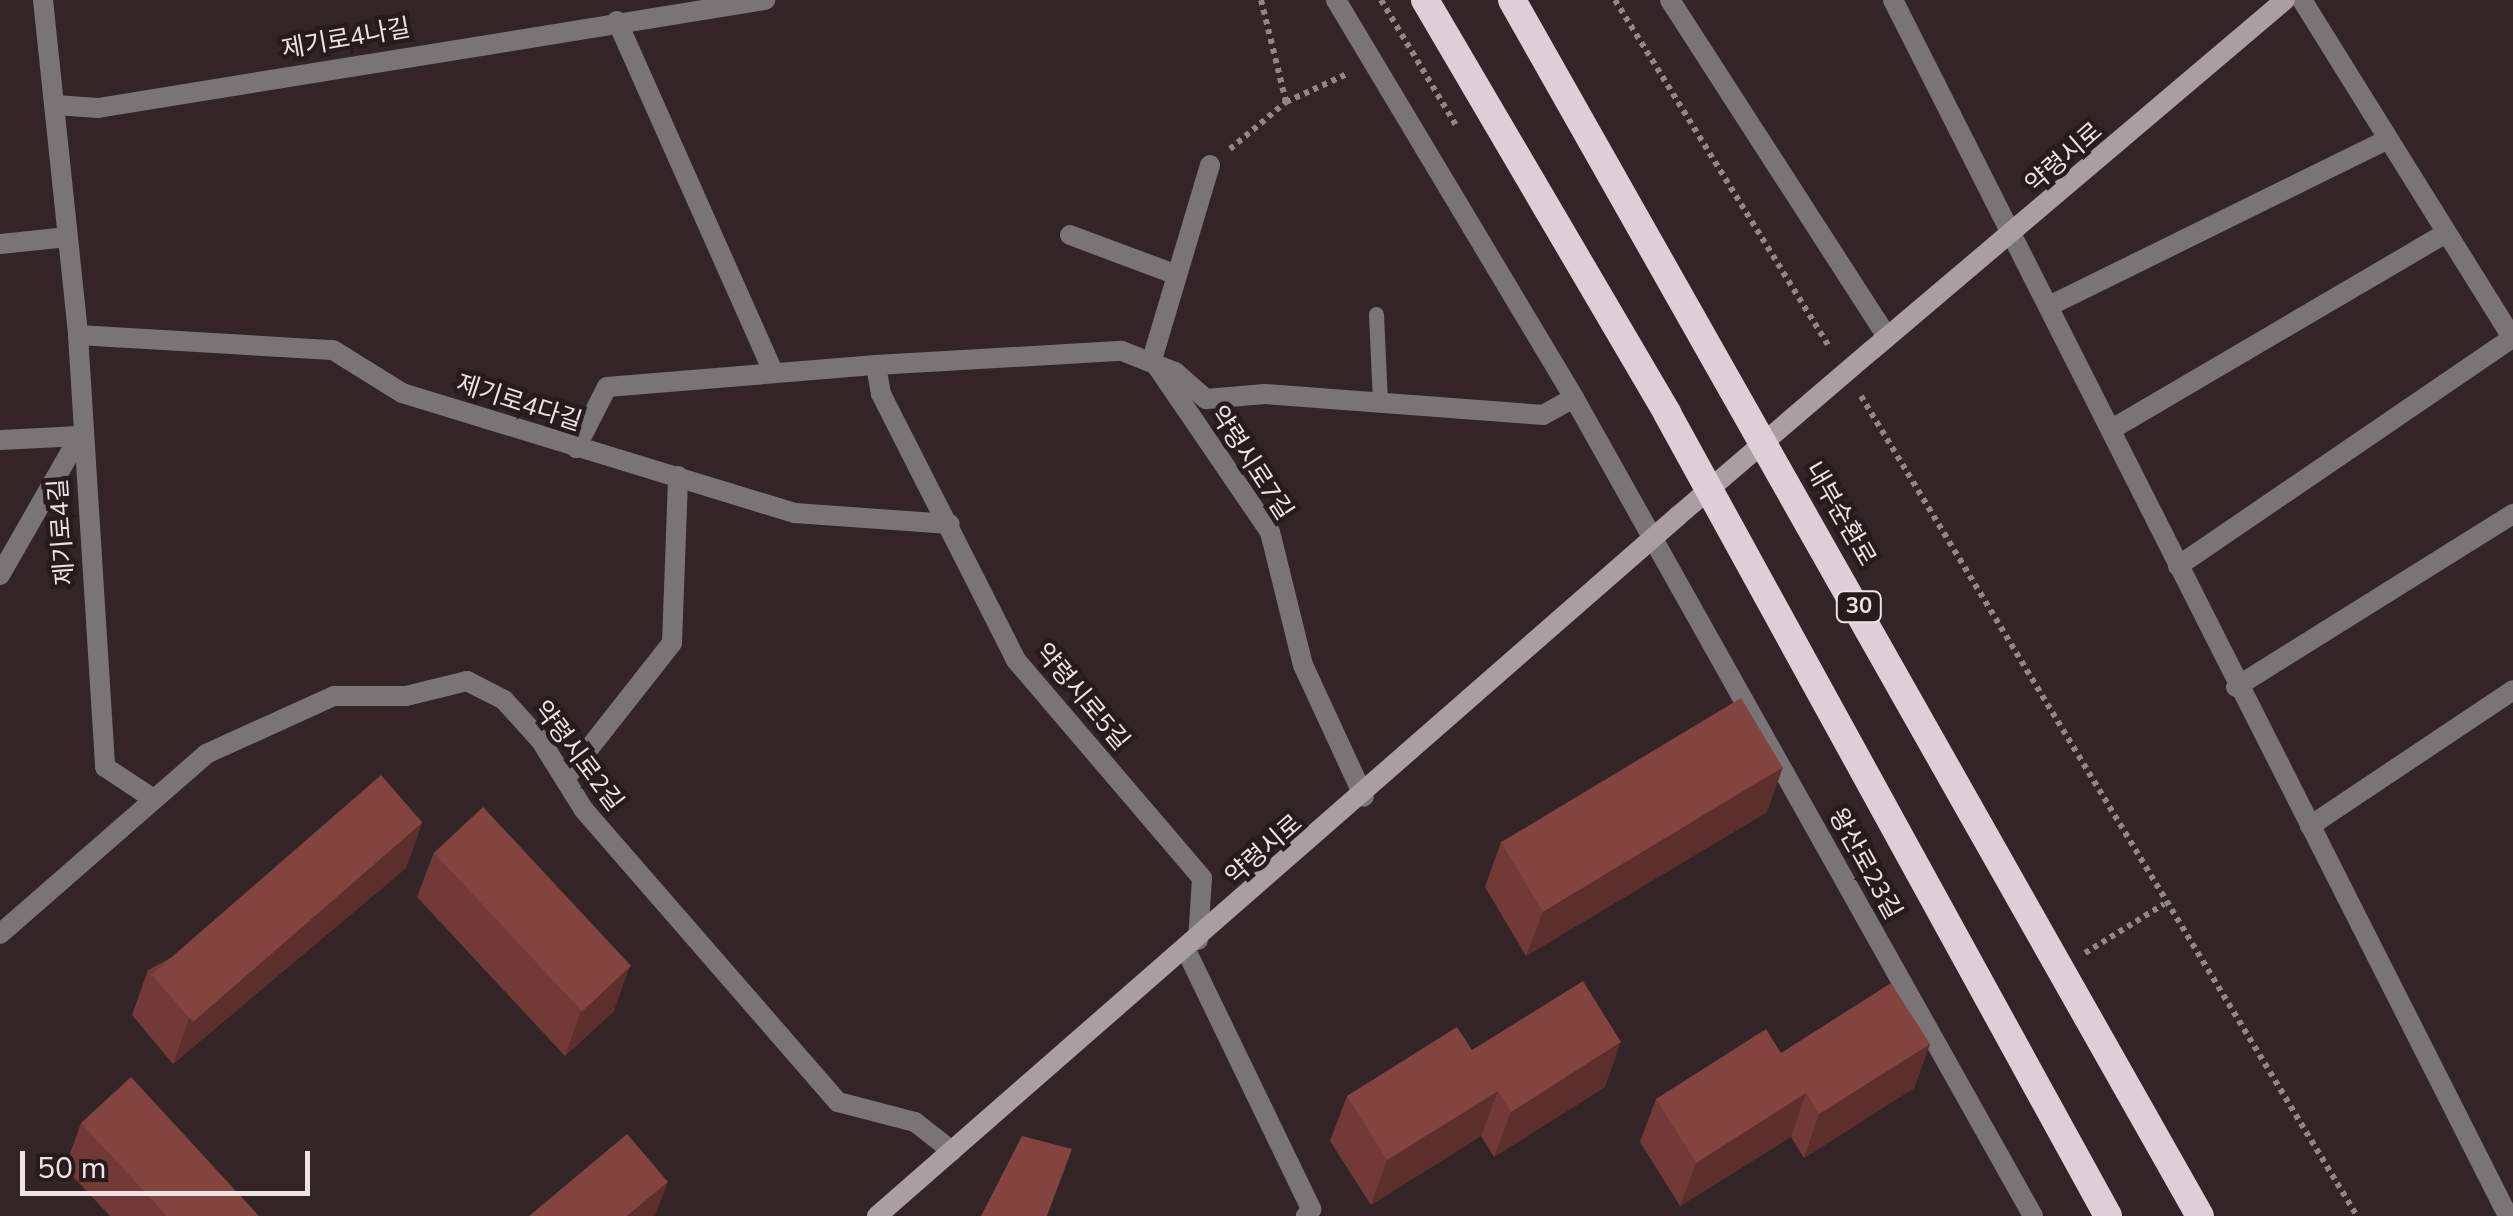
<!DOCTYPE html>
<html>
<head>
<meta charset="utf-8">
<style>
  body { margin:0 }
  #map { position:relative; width:2513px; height:1216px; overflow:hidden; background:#322427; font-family:"Nunito Sans","Noto Sans KR",sans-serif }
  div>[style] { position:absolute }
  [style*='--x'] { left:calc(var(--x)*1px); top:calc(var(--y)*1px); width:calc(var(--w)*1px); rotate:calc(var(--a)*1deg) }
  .pier>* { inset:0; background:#322427 }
  .path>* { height:6px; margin-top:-3px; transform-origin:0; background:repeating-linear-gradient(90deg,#928689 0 5px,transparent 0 10px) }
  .service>* { height:15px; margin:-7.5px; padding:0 7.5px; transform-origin:7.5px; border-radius:7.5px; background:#7b7477 }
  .minor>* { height:20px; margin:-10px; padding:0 10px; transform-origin:10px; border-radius:10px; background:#7b7477 }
  .secondary>* { height:20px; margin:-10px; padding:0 10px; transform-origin:10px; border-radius:10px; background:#aa9ea3 }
  .secondary-bridge>* { height:20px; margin:-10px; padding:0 10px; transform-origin:10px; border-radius:10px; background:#aa9ea3 }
  .trunk-bridge>* { height:28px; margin:-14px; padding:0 14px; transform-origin:14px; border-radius:14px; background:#deced6 }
  .wall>* { inset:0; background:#713a36 }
  .shaded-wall>* { inset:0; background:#5c2f2c }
  .building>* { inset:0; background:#83433f; transform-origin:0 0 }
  span { translate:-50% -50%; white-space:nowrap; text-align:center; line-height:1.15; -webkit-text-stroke:9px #281b1d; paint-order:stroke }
  .shield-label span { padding:2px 8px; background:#281b1d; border:2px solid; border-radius:8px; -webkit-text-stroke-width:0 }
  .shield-label { font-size:22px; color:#ede3e5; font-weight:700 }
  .street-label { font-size:25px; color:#ede3e5 }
  .scale { position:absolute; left:20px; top:1151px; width:290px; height:45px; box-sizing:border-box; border:5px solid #ede3e5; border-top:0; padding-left:12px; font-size:30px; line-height:35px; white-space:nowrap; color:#ede3e5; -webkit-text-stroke:8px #281b1d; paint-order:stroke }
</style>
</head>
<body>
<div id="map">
  <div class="pier">
    <div style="clip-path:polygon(1405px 0,1579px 0,2258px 1216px,2093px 1216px)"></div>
  </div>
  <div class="path">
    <div style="--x:1261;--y:0;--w:105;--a:76.2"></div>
    <div style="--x:1381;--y:0;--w:148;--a:59.1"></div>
    <div style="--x:1615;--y:0;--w:409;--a:58.3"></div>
    <div style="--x:1230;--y:149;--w:73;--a:-40"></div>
    <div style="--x:1286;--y:102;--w:69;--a:-24.7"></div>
    <div style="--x:1861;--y:396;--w:958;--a:58.83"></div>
    <div style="--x:2085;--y:953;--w:93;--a:-31.8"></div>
  </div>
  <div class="service">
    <div style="--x:1376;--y:314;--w:89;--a:87.4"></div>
  </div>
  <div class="minor">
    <div style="--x:43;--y:0;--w:337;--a:84"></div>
    <div style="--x:78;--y:335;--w:433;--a:86.4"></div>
    <div style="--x:105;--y:767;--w:56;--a:33.4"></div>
    <div style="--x:1336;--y:0;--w:464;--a:59.1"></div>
    <div style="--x:1574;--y:398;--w:938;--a:60.7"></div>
    <div style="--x:1670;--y:0;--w:401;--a:57.2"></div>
    <div style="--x:1893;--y:0;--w:1363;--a:63.17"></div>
    <div style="--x:2302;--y:0;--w:399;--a:58.1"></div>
    <div style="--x:617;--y:21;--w:385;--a:66"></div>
    <div style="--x:55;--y:105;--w:43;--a:4"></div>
    <div style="--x:98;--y:108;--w:676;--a:-9.2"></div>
    <div style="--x:1210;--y:165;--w:202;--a:106.6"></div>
    <div style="--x:1152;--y:359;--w:209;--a:55.7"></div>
    <div style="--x:1270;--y:532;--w:137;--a:76.1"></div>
    <div style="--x:1303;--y:665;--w:145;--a:65.2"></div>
    <div style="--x:1070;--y:235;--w:114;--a:20.5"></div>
    <div style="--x:0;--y:244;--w:68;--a:-5.9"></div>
    <div style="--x:2049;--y:306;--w:378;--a:-26.2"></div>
    <div style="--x:78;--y:335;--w:255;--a:3.4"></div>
    <div style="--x:333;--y:350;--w:81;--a:31.9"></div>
    <div style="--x:402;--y:393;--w:411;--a:17"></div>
    <div style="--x:795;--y:513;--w:155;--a:4.1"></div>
    <div style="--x:2112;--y:429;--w:387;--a:-30.4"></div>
    <div style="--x:0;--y:440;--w:80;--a:-2.9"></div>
    <div style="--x:576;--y:448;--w:68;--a:-63.1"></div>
    <div style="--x:607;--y:387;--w:270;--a:-4.7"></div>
    <div style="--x:2178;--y:566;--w:404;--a:-34.3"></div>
    <div style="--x:0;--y:575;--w:159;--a:-60.2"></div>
    <div style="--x:2236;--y:687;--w:327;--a:-32"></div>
    <div style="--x:565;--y:779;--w:173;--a:-51.8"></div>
    <div style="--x:672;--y:643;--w:167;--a:-87.9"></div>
    <div style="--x:2310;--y:826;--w:244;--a:-33.8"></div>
    <div style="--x:0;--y:934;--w:274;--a:-41.1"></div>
    <div style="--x:206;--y:754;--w:141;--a:-24.4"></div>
    <div style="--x:334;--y:696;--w:72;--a:0"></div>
    <div style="--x:406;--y:696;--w:63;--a:-13.8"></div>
    <div style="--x:467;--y:681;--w:42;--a:27.2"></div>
    <div style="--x:504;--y:700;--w:55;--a:47.9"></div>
    <div style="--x:541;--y:741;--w:81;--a:58.1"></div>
    <div style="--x:584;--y:810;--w:387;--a:49"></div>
    <div style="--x:838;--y:1102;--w:80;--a:14.6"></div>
    <div style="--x:915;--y:1122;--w:47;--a:38.1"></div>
    <div style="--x:1198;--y:940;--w:62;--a:-86.3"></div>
    <div style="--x:1202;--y:878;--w:287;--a:-130.5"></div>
    <div style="--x:1016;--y:660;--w:298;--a:-116.9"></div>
    <div style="--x:881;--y:394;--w:29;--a:-100"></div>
    <div style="--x:876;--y:365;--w:246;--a:-3.3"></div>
    <div style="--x:1122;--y:351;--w:57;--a:21.6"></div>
    <div style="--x:1175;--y:372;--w:41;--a:41.1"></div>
    <div style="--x:1206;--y:399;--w:59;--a:-4.8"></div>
    <div style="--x:1265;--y:394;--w:279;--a:4.3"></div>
    <div style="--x:1543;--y:415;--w:35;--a:-29"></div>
    <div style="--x:1186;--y:950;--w:288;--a:64.2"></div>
    <div style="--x:1311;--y:1209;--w:9;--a:126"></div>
  </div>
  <div class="secondary">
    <div style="--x:1872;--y:350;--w:541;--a:-40.28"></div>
    <div style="--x:877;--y:1216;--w:1064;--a:-41.15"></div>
  </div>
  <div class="secondary-bridge">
    <div style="--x:1678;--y:516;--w:255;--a:-40.6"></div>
  </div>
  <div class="trunk-bridge">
    <div style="--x:1425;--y:0;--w:479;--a:59.6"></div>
    <div style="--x:1667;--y:413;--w:916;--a:61.22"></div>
    <div style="--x:1512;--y:0;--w:1397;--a:60.5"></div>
  </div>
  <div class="wall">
    <div style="clip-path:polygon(1767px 812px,1526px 956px,1485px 887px,1501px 842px)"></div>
    <div style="clip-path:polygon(422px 823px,406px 868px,173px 1064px,132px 1015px,148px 970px)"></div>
    <div style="clip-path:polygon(434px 852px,614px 1011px,565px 1056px,417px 897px)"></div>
    <div style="clip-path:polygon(1930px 1044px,1914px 1088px,1804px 1158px,1791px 1137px,1680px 1206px,1640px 1142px,1656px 1099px,1781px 1053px)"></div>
    <div style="clip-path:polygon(1472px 1050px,1605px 1087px,1494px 1157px,1481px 1136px,1371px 1205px,1330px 1141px,1347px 1096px)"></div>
    <div style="clip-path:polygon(81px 1123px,259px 1216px,110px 1216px,65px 1168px)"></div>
  </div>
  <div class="shaded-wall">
    <div style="clip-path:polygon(1783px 767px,1767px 812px,1526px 956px,1543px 912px)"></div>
    <div style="clip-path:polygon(422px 823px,406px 868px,173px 1064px,189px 1019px)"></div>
    <div style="clip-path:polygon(630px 966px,614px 1011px,565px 1056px,581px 1011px)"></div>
    <div style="clip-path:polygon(1621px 1042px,1605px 1087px,1494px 1157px,1511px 1112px)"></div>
    <div style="clip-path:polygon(1930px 1044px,1914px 1088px,1804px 1158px,1819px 1114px)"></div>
    <div style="clip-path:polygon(1498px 1091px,1481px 1136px,1371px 1205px,1387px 1160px)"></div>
    <div style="clip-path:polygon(1806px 1093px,1791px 1137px,1680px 1206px,1696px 1163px)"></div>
    <div style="clip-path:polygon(668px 1182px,655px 1216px,627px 1216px)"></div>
  </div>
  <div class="building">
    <div style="left:1741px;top:698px;width:81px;height:280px;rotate:59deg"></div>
    <div style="left:381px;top:775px;width:63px;height:304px;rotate:49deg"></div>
    <div style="left:483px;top:807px;width:217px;height:67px;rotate:47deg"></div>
    <div style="clip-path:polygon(1583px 981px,1621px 1042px,1511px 1112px,1498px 1091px,1387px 1160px,1347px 1096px,1457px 1027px,1472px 1050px)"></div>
    <div style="clip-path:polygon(1891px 983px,1930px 1044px,1819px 1114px,1806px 1093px,1696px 1163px,1656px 1099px,1766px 1029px,1781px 1053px)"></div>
    <div style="clip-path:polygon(131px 1077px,259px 1216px,167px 1216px,81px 1123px)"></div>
    <div style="clip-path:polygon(627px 1134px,668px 1182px,627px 1216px,529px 1216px)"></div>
    <div style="clip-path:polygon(1022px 1136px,1072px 1149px,1047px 1216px,981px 1216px)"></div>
  </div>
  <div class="shield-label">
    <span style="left:1859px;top:607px">30</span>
  </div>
  <div class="street-label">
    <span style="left:346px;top:39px;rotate:-10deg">제기로4나길</span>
    <span style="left:2064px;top:158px;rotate:-41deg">약령시로</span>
    <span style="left:519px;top:403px;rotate:18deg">제기로4다길</span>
    <span style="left:1251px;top:463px;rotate:57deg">약령시로7길</span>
    <span style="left:1840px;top:514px;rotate:60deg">내부순환로</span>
    <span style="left:62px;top:532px;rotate:-94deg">제기로4길</span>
    <span style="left:1082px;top:697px;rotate:50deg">약령시로5길</span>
    <span style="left:578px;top:756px;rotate:53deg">약령시로2길</span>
    <span style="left:1264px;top:850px;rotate:-41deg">약령시로</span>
    <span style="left:1865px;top:864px;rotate:61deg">왕산로23길</span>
  </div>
  <div class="scale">50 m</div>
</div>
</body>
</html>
